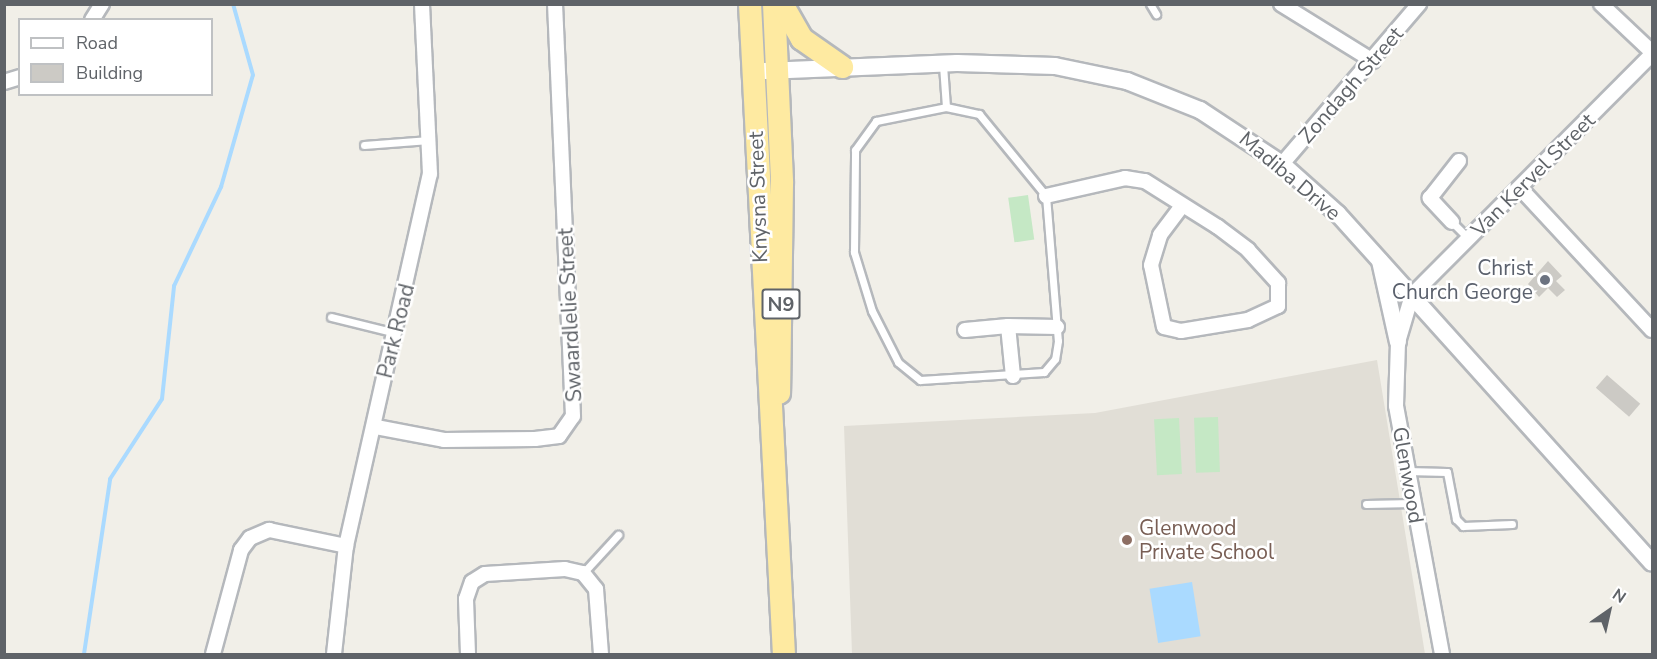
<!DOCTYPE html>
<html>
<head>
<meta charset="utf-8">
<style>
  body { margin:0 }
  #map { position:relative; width:1657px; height:659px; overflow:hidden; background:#f1efe8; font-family:"Nunito Sans",sans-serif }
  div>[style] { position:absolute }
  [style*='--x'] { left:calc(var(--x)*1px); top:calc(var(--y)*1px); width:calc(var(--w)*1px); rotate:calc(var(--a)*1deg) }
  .education>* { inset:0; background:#e1ded6 }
  .green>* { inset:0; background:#c5e8c5; transform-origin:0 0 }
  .water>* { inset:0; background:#aadaff; transform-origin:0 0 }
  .stream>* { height:4px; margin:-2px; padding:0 2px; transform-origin:2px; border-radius:2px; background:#aadaff }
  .building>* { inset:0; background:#cccac5; transform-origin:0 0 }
  .roads { filter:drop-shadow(2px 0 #b5b8bc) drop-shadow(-2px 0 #b5b8bc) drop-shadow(0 2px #b5b8bc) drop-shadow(0 -2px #b5b8bc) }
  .service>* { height:7px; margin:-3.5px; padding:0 3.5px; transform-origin:3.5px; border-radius:3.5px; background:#fff }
  .minor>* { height:14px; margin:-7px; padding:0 7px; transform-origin:7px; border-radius:7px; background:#fff }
  .tertiary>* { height:16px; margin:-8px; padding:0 8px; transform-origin:8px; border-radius:8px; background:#fff }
  .trunk>* { height:22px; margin:-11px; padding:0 11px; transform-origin:11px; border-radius:11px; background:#feeaa1 }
  .dots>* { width:16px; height:16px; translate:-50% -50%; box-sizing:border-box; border:3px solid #fff; border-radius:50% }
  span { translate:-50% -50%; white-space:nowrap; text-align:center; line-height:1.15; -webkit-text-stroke:5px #fff; paint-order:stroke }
  .shield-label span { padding:2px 4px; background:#fff; border:2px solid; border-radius:4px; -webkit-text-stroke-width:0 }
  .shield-label { font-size:20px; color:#5f6368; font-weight:700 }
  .street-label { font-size:21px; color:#5f6368 }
  .worship-label { font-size:21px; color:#5b616d }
  .right { translate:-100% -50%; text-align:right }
  .education-label { font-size:21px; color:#785e54 }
  .left { translate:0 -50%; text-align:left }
  .frame { position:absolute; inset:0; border:6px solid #5f6368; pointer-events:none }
  .legend { position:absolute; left:18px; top:18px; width:195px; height:78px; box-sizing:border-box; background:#fff; border:2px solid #bfc1c3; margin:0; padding:8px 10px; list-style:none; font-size:18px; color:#5f6368 }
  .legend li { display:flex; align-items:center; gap:12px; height:30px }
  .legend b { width:30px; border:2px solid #bfc1c3 }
  .north { position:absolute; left:1579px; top:581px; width:60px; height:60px; -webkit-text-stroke:4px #fff; paint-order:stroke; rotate:34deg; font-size:16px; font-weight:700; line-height:24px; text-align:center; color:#5f6368 }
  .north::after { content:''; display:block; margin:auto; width:21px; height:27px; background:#5f6368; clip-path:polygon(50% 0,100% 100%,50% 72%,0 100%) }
</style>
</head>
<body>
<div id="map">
  <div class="education">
    <div style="clip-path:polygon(1377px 360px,1425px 654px,852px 654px,844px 426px,1095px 413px)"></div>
  </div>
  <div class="green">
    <div style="left:1028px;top:195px;width:45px;height:20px;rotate:82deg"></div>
    <div style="left:1218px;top:417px;width:55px;height:24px;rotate:88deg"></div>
    <div style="left:1179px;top:418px;width:56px;height:25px;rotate:87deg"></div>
  </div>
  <div class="water">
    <div style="left:1192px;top:582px;width:55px;height:43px;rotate:81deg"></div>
  </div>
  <div class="stream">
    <div style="--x:84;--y:654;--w:177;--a:-81.5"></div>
    <div style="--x:110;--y:479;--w:95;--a:-57"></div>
    <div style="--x:162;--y:399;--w:114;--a:-83.9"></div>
    <div style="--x:174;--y:286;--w:110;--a:-64.6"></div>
    <div style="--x:221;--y:187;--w:116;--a:-74.1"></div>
    <div style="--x:253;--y:75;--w:74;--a:-105.7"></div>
  </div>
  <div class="building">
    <div style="clip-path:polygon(1548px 261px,1562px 276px,1556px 281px,1565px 290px,1557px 297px,1548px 288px,1539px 297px,1528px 284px)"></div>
    <div style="left:1607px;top:375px;width:44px;height:17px;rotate:41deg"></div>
  </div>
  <div class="roads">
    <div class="service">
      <div style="--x:1150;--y:4;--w:12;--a:59"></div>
      <div style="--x:943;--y:65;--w:42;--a:85.9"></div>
      <div style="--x:946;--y:107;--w:34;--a:12"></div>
      <div style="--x:979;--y:114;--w:106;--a:50.7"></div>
      <div style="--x:1046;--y:196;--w:145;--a:85.3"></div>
      <div style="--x:1058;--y:341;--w:18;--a:99"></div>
      <div style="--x:1055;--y:359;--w:17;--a:130"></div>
      <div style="--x:1044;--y:372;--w:124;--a:176.3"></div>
      <div style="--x:920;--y:380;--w:28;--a:-141"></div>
      <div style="--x:898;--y:362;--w:57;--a:-117"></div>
      <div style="--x:872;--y:311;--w:62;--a:-107"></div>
      <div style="--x:854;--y:252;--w:102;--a:-89.4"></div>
      <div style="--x:855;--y:150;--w:36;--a:-54"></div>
      <div style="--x:876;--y:121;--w:71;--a:-11.3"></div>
      <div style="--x:364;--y:145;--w:65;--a:-4.4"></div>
      <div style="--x:1452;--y:222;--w:24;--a:45"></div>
      <div style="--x:331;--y:317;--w:67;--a:13.8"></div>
      <div style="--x:1407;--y:471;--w:40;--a:1.4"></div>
      <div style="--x:1447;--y:472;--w:48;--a:79.2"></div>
      <div style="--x:1456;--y:519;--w:10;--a:45"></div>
      <div style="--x:1463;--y:526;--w:49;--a:-2.3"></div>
      <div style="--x:1366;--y:504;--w:47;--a:-1.2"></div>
      <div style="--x:583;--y:573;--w:52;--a:-47.4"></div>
    </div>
    <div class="minor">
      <div style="--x:1281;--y:4;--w:108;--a:31.8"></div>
      <div style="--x:1601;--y:4;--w:70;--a:43.3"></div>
      <div style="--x:92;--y:20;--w:19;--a:-58"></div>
      <div style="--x:4;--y:82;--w:17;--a:-17"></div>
      <div style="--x:1282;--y:164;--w:211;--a:-49.4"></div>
      <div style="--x:1520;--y:188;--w:194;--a:47.1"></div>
      <div style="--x:1046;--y:196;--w:81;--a:-12.8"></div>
      <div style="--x:1125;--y:178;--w:20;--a:9"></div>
      <div style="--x:1145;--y:181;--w:86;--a:32.2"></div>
      <div style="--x:1218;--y:227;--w:38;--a:37"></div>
      <div style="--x:1248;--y:250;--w:45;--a:47.7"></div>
      <div style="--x:1278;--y:283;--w:23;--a:90"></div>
      <div style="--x:1278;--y:306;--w:33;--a:155"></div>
      <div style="--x:1248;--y:320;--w:68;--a:170.7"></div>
      <div style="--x:1181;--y:331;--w:17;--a:-167"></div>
      <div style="--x:1164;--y:327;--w:63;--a:-101.8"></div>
      <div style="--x:1151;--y:265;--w:31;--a:-73"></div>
      <div style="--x:1160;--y:235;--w:36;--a:-53"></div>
      <div style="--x:1452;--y:222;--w:33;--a:-133"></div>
      <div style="--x:1430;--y:198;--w:47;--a:-51.9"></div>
      <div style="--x:965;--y:330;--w:43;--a:-5.3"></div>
      <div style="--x:1013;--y:376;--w:50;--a:-95.7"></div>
      <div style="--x:1008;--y:326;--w:49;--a:1.2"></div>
      <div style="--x:376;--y:427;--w:69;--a:10.8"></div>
      <div style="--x:444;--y:440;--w:91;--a:-0.6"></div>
      <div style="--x:535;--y:439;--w:24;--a:-7"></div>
      <div style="--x:559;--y:436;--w:24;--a:-55"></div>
      <div style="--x:573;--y:416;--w:412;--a:-92.5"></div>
      <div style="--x:213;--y:654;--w:108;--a:-74.9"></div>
      <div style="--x:241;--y:550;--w:15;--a:-53"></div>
      <div style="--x:250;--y:538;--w:21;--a:-23"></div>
      <div style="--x:269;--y:530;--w:79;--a:11.7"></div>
      <div style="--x:334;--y:654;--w:109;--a:-83.7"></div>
      <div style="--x:346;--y:546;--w:381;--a:-77.3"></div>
      <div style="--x:430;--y:174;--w:170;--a:-92.7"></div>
      <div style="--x:468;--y:654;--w:55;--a:-92.1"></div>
      <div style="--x:466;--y:599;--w:18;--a:-71"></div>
      <div style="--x:472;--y:582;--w:15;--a:-32"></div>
      <div style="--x:485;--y:574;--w:80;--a:-3.6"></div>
      <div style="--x:565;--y:569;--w:18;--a:13"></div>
      <div style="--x:583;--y:573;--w:21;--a:51"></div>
      <div style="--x:596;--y:589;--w:65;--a:85.6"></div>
      <div style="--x:1442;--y:654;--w:252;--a:-100.5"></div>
      <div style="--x:1396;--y:406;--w:64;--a:-88.2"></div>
      <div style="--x:1398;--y:342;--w:49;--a:-73.4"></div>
      <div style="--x:1412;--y:295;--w:340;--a:-45.1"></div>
    </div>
    <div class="tertiary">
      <div style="--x:765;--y:71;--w:192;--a:-2.4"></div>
      <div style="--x:957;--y:63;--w:98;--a:1.8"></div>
      <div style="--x:1055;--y:66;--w:74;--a:11.8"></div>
      <div style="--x:1127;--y:81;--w:79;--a:21.7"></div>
      <div style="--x:1200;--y:110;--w:98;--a:33.4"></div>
      <div style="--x:1282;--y:164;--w:75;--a:41.8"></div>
      <div style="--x:1338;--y:214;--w:469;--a:48"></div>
      <div style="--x:1380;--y:261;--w:83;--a:77.5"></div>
    </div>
    <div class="trunk">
      <div style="--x:750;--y:4;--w:651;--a:87.01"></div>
      <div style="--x:774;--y:4;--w:179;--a:87.4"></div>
      <div style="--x:782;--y:183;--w:210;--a:90.8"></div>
      <div style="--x:782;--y:4;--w:40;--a:60.3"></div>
      <div style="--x:802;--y:39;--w:49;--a:35"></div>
    </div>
  </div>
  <div class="dots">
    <div style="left:1545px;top:280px;background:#6b7280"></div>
    <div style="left:1127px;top:540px;background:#8d6e63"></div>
  </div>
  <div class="shield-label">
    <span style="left:781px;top:304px">N9</span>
  </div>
  <div class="street-label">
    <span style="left:1351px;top:85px;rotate:-49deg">Zondagh Street</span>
    <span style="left:1533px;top:175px;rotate:-45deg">Van Kervel Street</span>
    <span style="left:1290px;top:176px;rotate:40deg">Madiba Drive</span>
    <span style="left:758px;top:197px;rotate:-92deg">Knysna Street</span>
    <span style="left:570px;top:315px;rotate:-93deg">Swaardlelie Street</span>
    <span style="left:396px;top:331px;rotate:-76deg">Park Road</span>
    <span style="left:1408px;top:475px;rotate:80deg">Glenwood</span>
  </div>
  <div class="worship-label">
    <span class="right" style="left:1533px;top:280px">Christ<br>Church George</span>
  </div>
  <div class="education-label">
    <span class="left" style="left:1139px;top:540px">Glenwood<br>Private School</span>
  </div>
  <div class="frame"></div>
  <ul class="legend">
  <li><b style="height:8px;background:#fff"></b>Road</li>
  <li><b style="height:16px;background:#cccac5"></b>Building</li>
  </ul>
  <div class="north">N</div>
</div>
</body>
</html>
